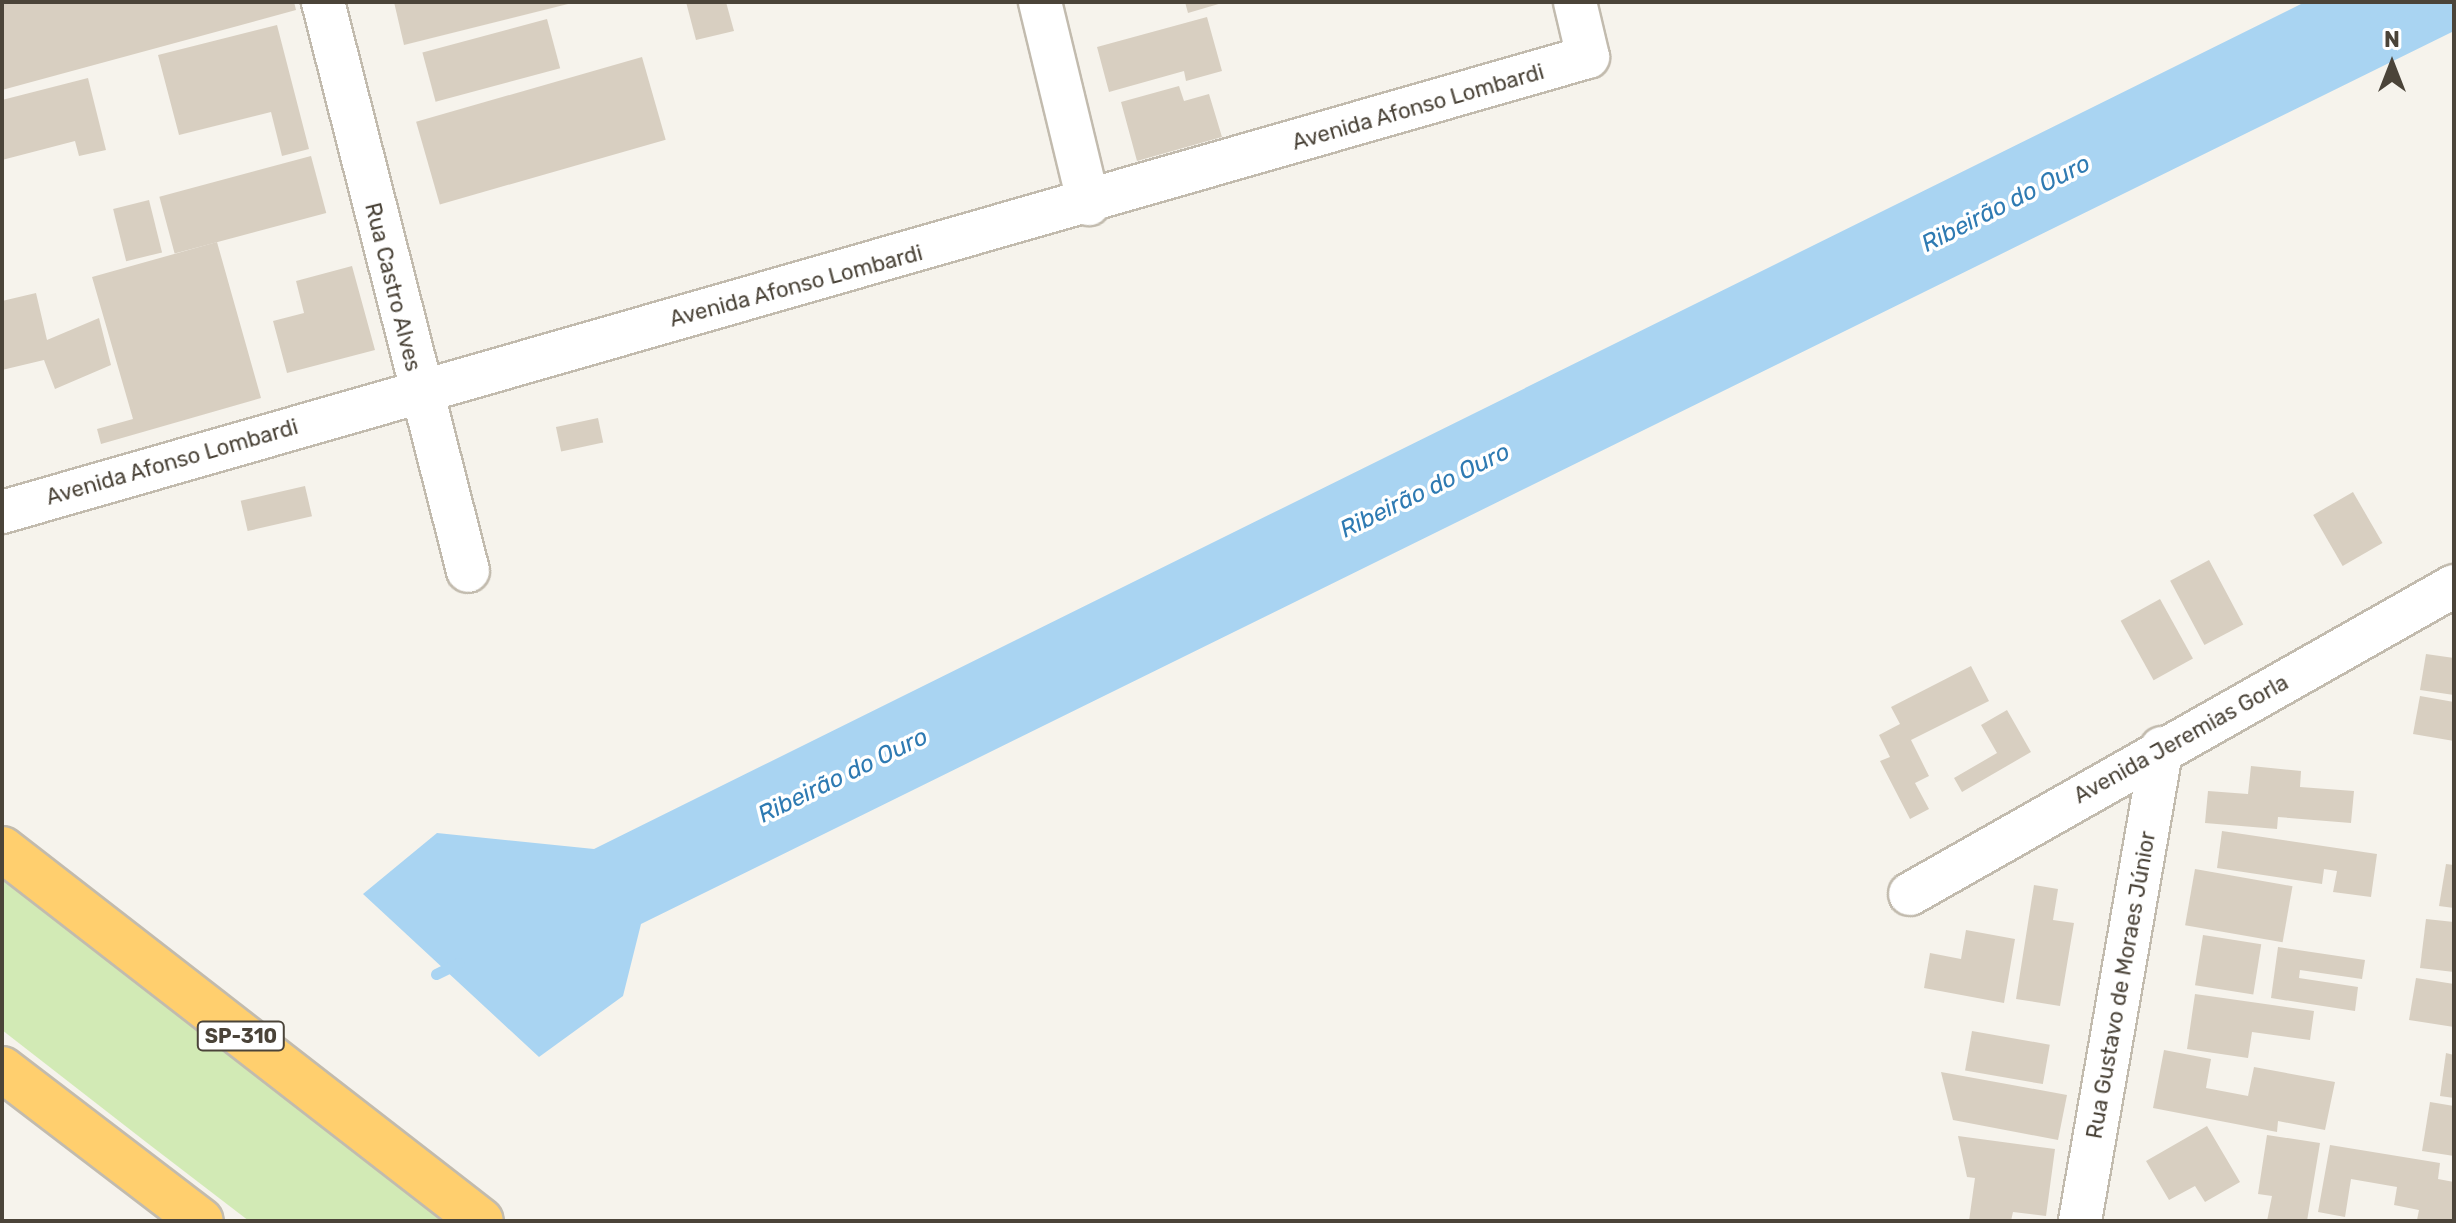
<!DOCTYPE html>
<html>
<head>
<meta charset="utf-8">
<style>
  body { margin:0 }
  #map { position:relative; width:2456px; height:1223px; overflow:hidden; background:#f6f3ec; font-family:Rubik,sans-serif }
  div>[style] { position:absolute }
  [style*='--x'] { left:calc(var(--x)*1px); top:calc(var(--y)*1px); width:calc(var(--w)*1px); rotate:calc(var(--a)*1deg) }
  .green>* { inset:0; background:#d2eab5 }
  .water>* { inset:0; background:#a9d4f2 }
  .stream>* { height:11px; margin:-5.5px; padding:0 5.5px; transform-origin:5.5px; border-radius:5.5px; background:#a9d4f2 }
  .building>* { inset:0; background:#d8cfc1; transform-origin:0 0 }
  .roads { filter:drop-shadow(2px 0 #c2bbae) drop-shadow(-2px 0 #c2bbae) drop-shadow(0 2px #c2bbae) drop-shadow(0 -2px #c2bbae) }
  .street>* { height:42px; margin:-21px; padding:0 21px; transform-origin:21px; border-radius:21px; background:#fff }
  .highway>* { height:44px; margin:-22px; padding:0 22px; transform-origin:22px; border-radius:22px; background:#ffcf6e }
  span { translate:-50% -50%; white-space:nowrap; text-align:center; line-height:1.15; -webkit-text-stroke:7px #fff; paint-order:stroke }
  .shield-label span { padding:2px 6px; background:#fff; border:2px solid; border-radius:6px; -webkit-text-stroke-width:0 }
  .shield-label { font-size:20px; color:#4b4439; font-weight:700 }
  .street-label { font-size:22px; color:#4b4439 }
  .water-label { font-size:24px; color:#2e7ab2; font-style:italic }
  .frame { position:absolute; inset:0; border:4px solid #4b4439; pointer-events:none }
  .north { position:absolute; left:2352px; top:24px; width:80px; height:80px; -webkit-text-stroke:6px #fff; paint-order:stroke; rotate:0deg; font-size:22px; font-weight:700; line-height:32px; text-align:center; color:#4b4439 }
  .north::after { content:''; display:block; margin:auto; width:28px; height:36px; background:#4b4439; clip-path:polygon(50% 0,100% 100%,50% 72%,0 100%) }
</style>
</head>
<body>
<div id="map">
  <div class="green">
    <div style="clip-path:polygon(2px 871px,455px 1221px,249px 1221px,146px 1142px,2px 1030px)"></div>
  </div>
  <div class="water">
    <div style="clip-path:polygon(2305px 2px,2454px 2px,2454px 31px,641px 924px,623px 996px,539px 1057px,363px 894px,437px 833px,594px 849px)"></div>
  </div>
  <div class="stream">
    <div style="--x:436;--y:974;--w:25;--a:-26"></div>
  </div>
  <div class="building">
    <div style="clip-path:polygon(2px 2px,294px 2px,296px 10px,2px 90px)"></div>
    <div style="clip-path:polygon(394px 2px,572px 2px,572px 3px,404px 45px)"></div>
    <div style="clip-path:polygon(686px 2px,726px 2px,734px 31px,696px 40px)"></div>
    <div style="clip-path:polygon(1185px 2px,1222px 2px,1222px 3px,1188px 13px)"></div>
    <div style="clip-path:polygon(1207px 17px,1222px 71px,1186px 81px,1184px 71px,1109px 92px,1097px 47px)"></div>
    <div style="left:547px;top:19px;width:51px;height:129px;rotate:75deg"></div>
    <div style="clip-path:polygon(277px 25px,309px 149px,282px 156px,271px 112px,179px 135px,158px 55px)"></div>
    <div style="left:642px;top:57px;width:86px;height:235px;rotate:74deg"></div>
    <div style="clip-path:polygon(88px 78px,106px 150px,79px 156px,75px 141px,2px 160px,2px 100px)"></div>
    <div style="clip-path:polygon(1179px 86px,1184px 101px,1209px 94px,1222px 137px,1137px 161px,1121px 102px)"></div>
    <div style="left:311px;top:156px;width:59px;height:157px;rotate:75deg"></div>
    <div style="left:149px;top:200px;width:54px;height:37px;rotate:76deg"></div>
    <div style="clip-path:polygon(217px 242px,261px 398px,101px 444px,97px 429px,133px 419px,92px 277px)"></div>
    <div style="clip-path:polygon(352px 266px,375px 350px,287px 373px,273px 321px,304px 313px,296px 281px)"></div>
    <div style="clip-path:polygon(36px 293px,47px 340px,99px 318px,111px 365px,55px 389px,44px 360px,2px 370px,2px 301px)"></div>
    <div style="left:598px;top:418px;width:25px;height:43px;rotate:78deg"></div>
    <div style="left:305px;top:486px;width:31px;height:66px;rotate:77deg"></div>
    <div style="left:2353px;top:492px;width:59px;height:46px;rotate:60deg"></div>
    <div style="left:2209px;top:560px;width:73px;height:44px;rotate:62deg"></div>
    <div style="left:2160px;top:599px;width:68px;height:45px;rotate:61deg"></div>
    <div style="clip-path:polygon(2426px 654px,2454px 658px,2454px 695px,2420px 690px)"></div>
    <div style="clip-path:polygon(1971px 666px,1989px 701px,1911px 740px,1929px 776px,1915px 783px,1929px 809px,1910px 819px,1880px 761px,1890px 757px,1879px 735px,1900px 724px,1891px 707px)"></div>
    <div style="clip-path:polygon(2420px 696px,2454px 702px,2454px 741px,2413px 734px)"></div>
    <div style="clip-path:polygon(2007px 710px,2031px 752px,1962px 792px,1954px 778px,1997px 753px,1981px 725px)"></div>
    <div style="clip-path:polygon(2251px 766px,2301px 771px,2300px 787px,2354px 791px,2351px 823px,2278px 817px,2277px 829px,2205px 823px,2208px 791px,2248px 794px)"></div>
    <div style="clip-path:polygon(2222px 831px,2377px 854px,2371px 897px,2333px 892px,2337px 871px,2324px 869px,2322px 884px,2217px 868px)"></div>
    <div style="clip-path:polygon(2446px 864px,2454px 865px,2454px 908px,2439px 906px)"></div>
    <div style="left:2195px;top:869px;width:99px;height:57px;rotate:10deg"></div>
    <div style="clip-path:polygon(2034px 885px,2058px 889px,2053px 920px,2074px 923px,2060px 1006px,2016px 999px)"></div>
    <div style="clip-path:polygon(2426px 919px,2454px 922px,2454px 972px,2420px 968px)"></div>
    <div style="clip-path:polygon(1966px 930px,2015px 939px,2004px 1003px,1924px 988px,1930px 953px,1961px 959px)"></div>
    <div style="left:2203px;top:935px;width:59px;height:51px;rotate:9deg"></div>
    <div style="clip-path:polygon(2278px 947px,2365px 960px,2362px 979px,2300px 970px,2299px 978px,2358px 987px,2355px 1011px,2271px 998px)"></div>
    <div style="clip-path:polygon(2416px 978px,2454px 984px,2454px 1027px,2409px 1020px)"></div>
    <div style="clip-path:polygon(2195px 994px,2314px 1011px,2310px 1040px,2252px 1032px,2248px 1058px,2187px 1049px)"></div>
    <div style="left:1972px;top:1031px;width:79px;height:40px;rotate:10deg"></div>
    <div style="clip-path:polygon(2164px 1050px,2211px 1059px,2206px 1088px,2248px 1096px,2254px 1067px,2335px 1082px,2325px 1130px,2278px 1121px,2277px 1132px,2153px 1108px)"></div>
    <div style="clip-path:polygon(2446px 1053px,2454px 1055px,2454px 1098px,2440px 1096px)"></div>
    <div style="clip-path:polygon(1941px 1072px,2067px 1095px,2058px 1140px,1953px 1120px)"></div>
    <div style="clip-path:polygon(2430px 1102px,2454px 1106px,2454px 1156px,2422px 1151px)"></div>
    <div style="clip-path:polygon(2207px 1126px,2240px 1182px,2205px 1202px,2195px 1186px,2169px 1200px,2146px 1161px)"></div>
    <div style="clip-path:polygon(2267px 1135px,2320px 1143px,2307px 1221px,2267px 1221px,2272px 1196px,2258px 1194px)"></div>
    <div style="clip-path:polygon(1958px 1136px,2055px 1149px,2046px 1216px,2013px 1212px,2011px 1221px,1969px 1221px,1975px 1178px,1967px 1177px)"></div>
    <div style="clip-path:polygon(2330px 1145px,2440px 1163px,2438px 1179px,2454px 1182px,2454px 1221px,2417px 1220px,2419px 1210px,2394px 1205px,2397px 1187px,2351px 1179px,2345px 1217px,2318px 1212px)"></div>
  </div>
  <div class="roads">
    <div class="street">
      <div style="--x:323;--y:2;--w:587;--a:75.7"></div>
      <div style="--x:1040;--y:2;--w:208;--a:76.4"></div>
      <div style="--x:2;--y:512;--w:1650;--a:-16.01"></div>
      <div style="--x:1588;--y:57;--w:57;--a:-103.3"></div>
      <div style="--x:1910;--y:894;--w:625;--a:-29.52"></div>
      <div style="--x:2080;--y:1221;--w:480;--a:-80.2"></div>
    </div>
    <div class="highway">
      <div style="--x:2;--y:849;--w:606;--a:37.83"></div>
      <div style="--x:2;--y:1069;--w:250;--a:37.4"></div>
    </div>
  </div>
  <div class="shield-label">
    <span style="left:241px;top:1036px">SP-310</span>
  </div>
  <div class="street-label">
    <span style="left:1418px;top:107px;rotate:-16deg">Avenida Afonso Lombardi</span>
    <span style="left:796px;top:286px;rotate:-15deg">Avenida Afonso Lombardi</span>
    <span style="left:393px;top:287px;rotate:76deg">Rua Castro Alves</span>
    <span style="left:172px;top:462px;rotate:-16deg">Avenida Afonso Lombardi</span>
    <span style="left:2181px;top:739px;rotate:-29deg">Avenida Jeremias Gorla</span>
    <span style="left:2121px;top:985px;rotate:-80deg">Rua Gustavo de Moraes Júnior</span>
  </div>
  <div class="water-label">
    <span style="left:2006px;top:204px;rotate:-27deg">Ribeirão do Ouro</span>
    <span style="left:1425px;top:491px;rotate:-26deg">Ribeirão do Ouro</span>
    <span style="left:843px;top:776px;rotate:-26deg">Ribeirão do Ouro</span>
  </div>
  <div class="frame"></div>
  <div class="north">N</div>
</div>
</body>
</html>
